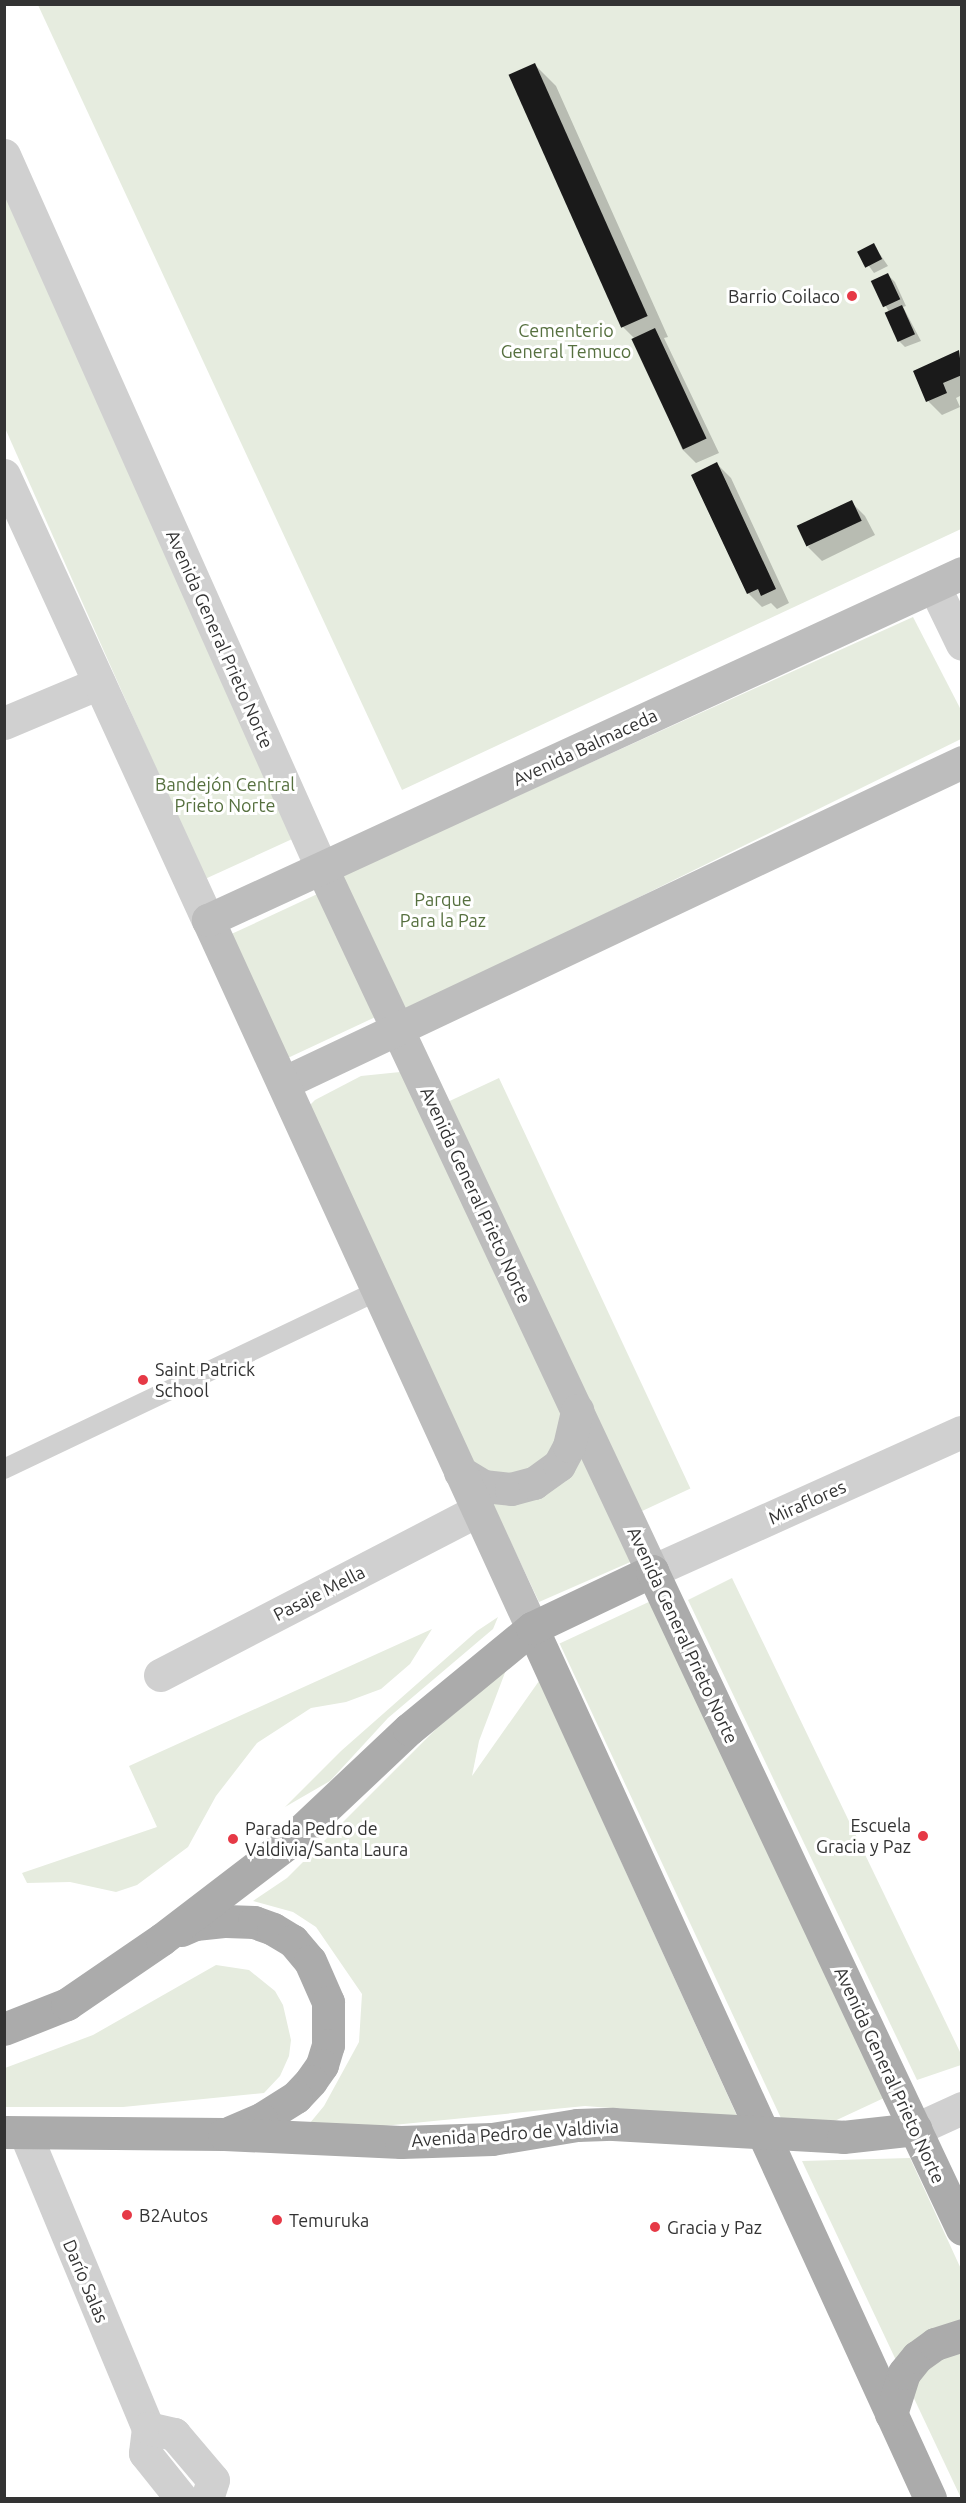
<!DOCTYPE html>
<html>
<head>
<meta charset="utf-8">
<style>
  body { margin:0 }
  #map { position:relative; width:966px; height:2503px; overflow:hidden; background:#fff; font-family:Ubuntu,sans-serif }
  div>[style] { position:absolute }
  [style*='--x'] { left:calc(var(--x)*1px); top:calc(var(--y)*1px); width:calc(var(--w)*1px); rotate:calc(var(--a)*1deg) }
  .green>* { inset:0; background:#e6ecdf; transform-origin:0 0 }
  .shadow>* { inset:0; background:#0003 }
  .building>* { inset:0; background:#1a1a1a; transform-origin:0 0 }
  .service>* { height:20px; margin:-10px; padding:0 10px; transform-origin:10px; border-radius:10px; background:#d0d0d0 }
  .minor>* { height:33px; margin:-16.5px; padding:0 16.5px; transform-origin:16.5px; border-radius:16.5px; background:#d0d0d0 }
  .tertiary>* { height:33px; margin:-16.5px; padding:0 16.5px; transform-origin:16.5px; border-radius:16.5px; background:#d0d0d0 }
  .secondary>* { height:33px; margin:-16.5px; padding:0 16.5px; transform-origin:16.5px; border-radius:16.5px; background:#bdbdbd }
  .primary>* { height:33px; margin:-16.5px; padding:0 16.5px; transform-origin:16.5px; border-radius:16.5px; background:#ababab }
  .dots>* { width:16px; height:16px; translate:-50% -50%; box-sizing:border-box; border:3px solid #fff; border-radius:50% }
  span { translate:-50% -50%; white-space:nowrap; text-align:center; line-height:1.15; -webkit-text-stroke:6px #fff; paint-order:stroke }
  .poi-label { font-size:18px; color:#333 }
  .right { translate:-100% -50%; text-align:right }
  .left { translate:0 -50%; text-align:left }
  .park-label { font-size:18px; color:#56703f }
  .street-label { font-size:18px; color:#333 }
  .frame { position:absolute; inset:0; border:6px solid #333; pointer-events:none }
</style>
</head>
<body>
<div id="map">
  <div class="green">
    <div style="clip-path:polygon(38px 5px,961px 5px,961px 529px,402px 790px)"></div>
    <div style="clip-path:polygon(4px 190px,301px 835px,205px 879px,5px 428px)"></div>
    <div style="clip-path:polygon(913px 617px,961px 710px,961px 739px,407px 1011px,340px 876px)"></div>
    <div style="left:326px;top:890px;width:136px;height:105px;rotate:65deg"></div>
    <div style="clip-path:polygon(410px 1071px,635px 1560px,539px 1602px,310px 1117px,309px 1106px,315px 1100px,361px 1076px)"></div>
    <div style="left:499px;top:1078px;width:453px;height:58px;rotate:65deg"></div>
    <div style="clip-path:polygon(732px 1578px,961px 2054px,961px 2065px,917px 2080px,688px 1600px)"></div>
    <div style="left:653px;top:1600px;width:549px;height:103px;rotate:65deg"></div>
    <div style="clip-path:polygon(498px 1617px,493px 1629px,388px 1718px,330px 1781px,285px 1807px,341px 1751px,477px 1631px)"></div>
    <div style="clip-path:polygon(432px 1629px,410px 1664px,381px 1689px,346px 1702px,311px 1708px,257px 1743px,216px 1796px,188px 1847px,137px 1885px,116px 1892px,70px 1882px,27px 1883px,22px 1873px,157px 1827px,129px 1766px)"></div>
    <div style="clip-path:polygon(506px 1670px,479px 1741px,472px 1776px,539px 1681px,738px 2118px,585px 2106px,383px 2126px,305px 2129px,324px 2106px,359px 2042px,362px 1994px,316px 1927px,293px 1912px,253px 1901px,287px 1878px,436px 1729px)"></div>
    <div style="clip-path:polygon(216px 1965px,249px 1970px,275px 1991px,283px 2005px,291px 2040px,289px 2056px,280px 2076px,264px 2093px,123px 2107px,5px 2107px,5px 2068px,93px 2035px)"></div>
    <div style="clip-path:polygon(910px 2158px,961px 2269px,961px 2498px,802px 2161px)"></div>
  </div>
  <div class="shadow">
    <div style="clip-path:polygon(535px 65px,556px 86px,668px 337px,664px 338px,719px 453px,696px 463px,682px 449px,635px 339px,623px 327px)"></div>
    <div style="clip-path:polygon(873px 244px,888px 266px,874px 273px,859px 252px)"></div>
    <div style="clip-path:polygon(888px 275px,895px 282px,906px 306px,903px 307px,921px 341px,905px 347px,898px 340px,889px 312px,873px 282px)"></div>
    <div style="clip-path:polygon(959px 352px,962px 395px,956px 398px,960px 407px,942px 415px,928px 401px)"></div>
    <div style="clip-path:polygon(717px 464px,731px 478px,789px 603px,777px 609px,771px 603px,762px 607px,748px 593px)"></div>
    <div style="clip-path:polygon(851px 502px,865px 516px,875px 535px,822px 561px,808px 547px)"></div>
  </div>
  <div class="building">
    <div style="left:535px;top:63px;width:277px;height:29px;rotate:66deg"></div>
    <div style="left:874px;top:243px;width:18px;height:19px;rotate:63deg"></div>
    <div style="left:888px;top:273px;width:29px;height:19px;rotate:65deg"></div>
    <div style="left:902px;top:305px;width:32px;height:19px;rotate:66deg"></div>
    <div style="left:655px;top:328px;width:122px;height:26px;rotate:65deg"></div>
    <div style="clip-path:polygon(959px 350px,962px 375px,943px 383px,947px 393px,926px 402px,913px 371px)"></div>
    <div style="clip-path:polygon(717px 462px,776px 589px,761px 596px,758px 589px,747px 594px,691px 475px)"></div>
    <div style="left:852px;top:500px;width:23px;height:61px;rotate:65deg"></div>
  </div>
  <div class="service">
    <div style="--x:4;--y:1469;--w:414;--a:-25.5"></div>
  </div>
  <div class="minor">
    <div style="--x:934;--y:586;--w:64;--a:64.2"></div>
    <div style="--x:4;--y:723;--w:103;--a:-22.8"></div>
    <div style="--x:652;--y:1571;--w:340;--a:-24.2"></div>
    <div style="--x:160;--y:1675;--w:358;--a:-27.4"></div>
    <div style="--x:25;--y:2133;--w:320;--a:67.4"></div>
    <div style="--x:148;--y:2428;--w:25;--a:97"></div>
    <div style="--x:145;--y:2453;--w:58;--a:51.3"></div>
    <div style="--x:148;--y:2428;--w:27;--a:13"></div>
    <div style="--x:174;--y:2434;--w:60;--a:49.7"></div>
    <div style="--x:213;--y:2480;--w:19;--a:108"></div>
  </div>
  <div class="tertiary">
    <div style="--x:4;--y:155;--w:782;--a:65.99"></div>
    <div style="--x:4;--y:475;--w:490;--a:65.4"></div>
    <div style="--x:916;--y:2129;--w:51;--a:-24.5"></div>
  </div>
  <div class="secondary">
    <div style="--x:322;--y:869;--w:776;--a:64.82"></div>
    <div style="--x:283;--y:1083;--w:751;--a:-25.3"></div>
    <div style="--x:460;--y:1472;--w:27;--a:31"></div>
    <div style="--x:483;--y:1486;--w:28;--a:6"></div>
    <div style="--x:511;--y:1489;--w:24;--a:-15"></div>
    <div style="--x:534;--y:1483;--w:31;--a:-36"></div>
    <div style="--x:559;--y:1465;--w:21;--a:-62"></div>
    <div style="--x:569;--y:1446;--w:37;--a:-77"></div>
    <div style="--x:532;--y:1628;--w:779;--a:-114.59"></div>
    <div style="--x:208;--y:920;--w:830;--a:-24.71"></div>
  </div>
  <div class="primary">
    <div style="--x:532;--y:1628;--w:957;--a:65.42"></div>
    <div style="--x:181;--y:1930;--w:15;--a:-23"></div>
    <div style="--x:195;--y:1924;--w:31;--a:-6"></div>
    <div style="--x:226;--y:1921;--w:28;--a:2"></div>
    <div style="--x:254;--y:1922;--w:20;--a:20"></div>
    <div style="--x:273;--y:1929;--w:23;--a:31"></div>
    <div style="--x:293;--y:1941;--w:26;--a:50"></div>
    <div style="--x:310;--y:1961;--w:45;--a:66.3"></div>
    <div style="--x:328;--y:2002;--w:43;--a:90"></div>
    <div style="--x:328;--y:2045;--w:21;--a:107"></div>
    <div style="--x:322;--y:2065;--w:19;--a:125"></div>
    <div style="--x:311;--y:2081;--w:22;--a:133"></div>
    <div style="--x:296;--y:2097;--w:41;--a:147.8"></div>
    <div style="--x:261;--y:2119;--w:33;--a:157"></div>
    <div style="--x:4;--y:2029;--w:68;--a:-21.6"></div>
    <div style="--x:67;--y:2004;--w:115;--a:-34.4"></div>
    <div style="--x:162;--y:1939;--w:160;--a:-37.4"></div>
    <div style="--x:289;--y:1842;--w:165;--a:-43.3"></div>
    <div style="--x:409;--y:1729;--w:159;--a:-39.4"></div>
    <div style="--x:532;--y:1628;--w:133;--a:-25.4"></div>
    <div style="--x:652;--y:1571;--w:727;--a:64.77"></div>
    <div style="--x:4;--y:2132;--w:220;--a:0.5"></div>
    <div style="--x:224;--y:2134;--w:177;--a:2.6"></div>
    <div style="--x:401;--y:2142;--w:91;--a:-1.9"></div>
    <div style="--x:492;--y:2139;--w:86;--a:-9.4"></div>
    <div style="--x:577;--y:2125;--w:36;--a:-2"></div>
    <div style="--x:613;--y:2124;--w:230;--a:3.2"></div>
    <div style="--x:843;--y:2137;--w:73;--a:-6.3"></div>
    <div style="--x:891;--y:2414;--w:43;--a:-72.4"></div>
    <div style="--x:904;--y:2373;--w:21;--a:-51"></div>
    <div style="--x:917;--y:2357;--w:22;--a:-36"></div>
    <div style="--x:935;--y:2344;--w:28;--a:-18"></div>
  </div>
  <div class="dots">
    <div style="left:852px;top:296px;background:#e63946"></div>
    <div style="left:143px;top:1380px;background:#e63946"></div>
    <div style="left:923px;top:1836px;background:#e63946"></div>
    <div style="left:233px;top:1839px;background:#e63946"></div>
    <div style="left:127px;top:2215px;background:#e63946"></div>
    <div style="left:277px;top:2220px;background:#e63946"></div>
    <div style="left:655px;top:2227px;background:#e63946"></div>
  </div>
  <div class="poi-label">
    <span class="right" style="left:840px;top:296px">Barrio Coilaco</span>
    <span class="left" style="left:155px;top:1380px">Saint Patrick<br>School</span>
    <span class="right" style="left:911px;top:1836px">Escuela<br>Gracia y Paz</span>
    <span class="left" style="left:245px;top:1839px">Parada Pedro de<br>Valdivia/Santa Laura</span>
    <span class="left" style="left:139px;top:2215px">B2Autos</span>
    <span class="left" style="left:289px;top:2220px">Temuruka</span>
    <span class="left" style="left:667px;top:2227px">Gracia y Paz</span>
  </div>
  <div class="park-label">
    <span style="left:566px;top:341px">Cementerio<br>General Temuco</span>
    <span style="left:225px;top:795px">Bandejón Central<br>Prieto Norte</span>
    <span style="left:443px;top:910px">Parque<br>Para la Paz</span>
  </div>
  <div class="street-label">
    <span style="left:220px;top:639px;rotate:66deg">Avenida General Prieto Norte</span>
    <span style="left:585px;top:747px;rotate:-25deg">Avenida Balmaceda</span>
    <span style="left:476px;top:1195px;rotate:65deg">Avenida General Prieto Norte</span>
    <span style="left:807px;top:1502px;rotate:-24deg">Miraflores</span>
    <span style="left:319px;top:1593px;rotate:-27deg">Pasaje Mella</span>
    <span style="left:683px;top:1635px;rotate:65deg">Avenida General Prieto Norte</span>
    <span style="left:890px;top:2075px;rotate:65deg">Avenida General Prieto Norte</span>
    <span style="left:515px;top:2133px;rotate:-4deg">Avenida Pedro de Valdivia</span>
    <span style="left:86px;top:2281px;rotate:67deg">Darío Salas</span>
  </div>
  <div class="frame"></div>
</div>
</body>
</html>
